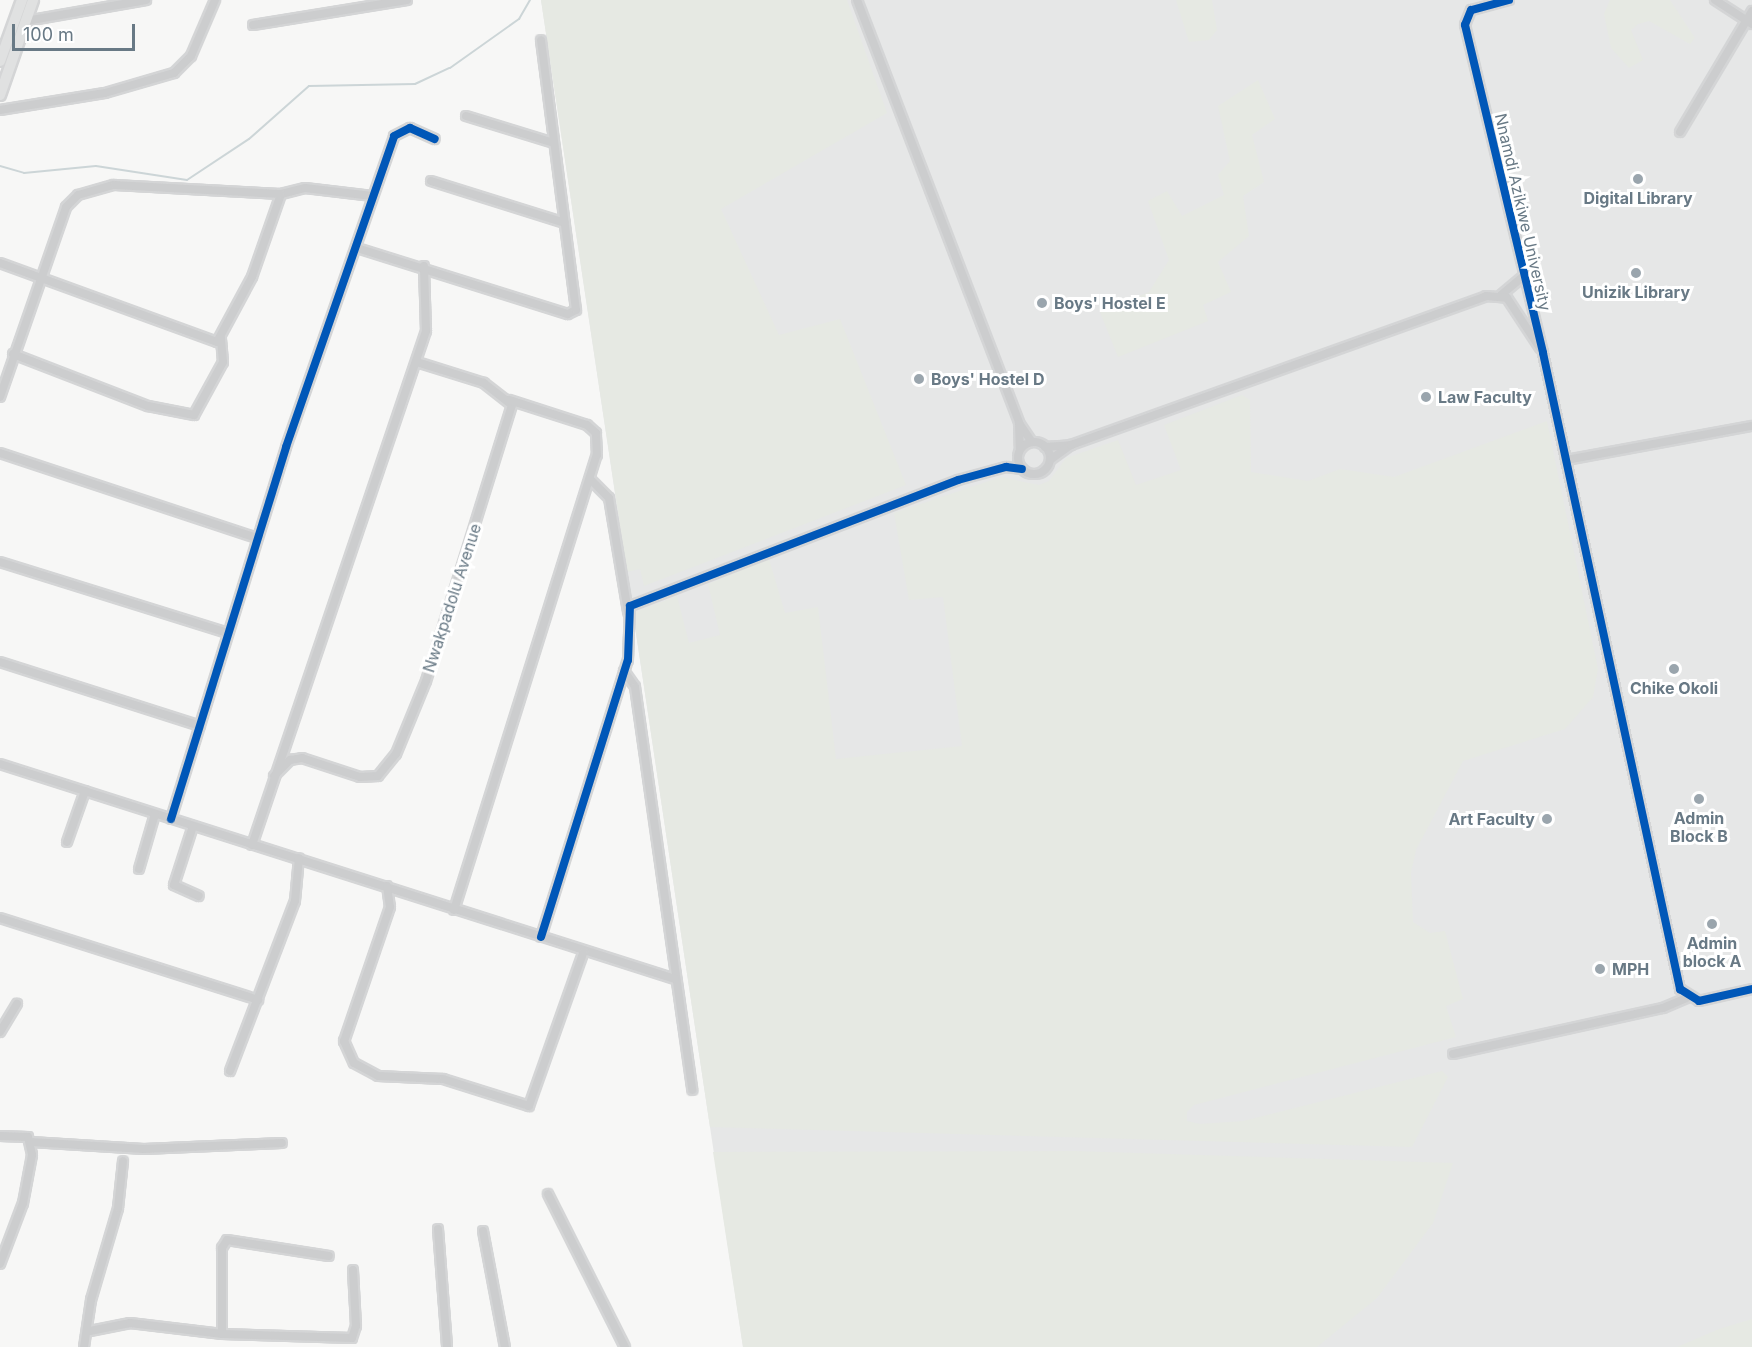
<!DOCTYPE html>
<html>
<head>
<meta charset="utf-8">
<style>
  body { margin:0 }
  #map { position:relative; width:1752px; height:1347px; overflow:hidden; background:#f7f7f6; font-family:Inter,sans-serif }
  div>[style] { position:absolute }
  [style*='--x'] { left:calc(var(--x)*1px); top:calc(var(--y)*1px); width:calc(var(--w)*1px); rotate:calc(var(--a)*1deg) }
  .built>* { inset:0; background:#e6e7e7 }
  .green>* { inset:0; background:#e6e9e3 }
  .stream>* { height:2px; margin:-1px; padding:0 1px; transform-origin:1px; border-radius:1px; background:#ccd5d7 }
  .roads { filter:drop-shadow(2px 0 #d4d5d6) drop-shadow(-2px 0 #d4d5d6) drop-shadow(0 2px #d4d5d6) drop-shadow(0 -2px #d4d5d6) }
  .street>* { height:8px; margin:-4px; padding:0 4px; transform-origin:4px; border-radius:4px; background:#cccdce }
  .street>.ring { margin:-4px; padding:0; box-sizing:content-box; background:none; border:8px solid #cccdce; border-radius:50% }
  .secondary>* { height:10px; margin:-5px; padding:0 5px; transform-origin:5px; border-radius:5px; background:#e0e1e1 }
  .cycleway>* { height:8px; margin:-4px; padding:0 4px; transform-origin:4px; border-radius:4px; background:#0057b8 }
  .dots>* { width:16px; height:16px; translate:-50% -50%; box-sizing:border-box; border:3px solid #fff; border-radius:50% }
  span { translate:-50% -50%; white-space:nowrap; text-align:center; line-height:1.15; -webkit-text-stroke:6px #fff; paint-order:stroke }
  .poi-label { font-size:16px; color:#687985; font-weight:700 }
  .left { translate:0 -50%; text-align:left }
  .right { translate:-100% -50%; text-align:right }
  .street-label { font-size:16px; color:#687985 }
  .scale { position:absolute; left:12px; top:24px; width:123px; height:27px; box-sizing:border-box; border:3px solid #687985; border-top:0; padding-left:8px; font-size:18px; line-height:21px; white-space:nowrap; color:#687985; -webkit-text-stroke:4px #fff; paint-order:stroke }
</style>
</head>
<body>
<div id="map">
  <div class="built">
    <div style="clip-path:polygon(541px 0,1752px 0,1752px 1347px,743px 1347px)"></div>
  </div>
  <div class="green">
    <div style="clip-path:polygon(541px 0,847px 0,887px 113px,721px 209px,779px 335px,840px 319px,906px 485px,644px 586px,640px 569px,627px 572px)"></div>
    <div style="clip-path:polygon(1212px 0,1217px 30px,1209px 40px,1189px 42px,1176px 0)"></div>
    <div style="clip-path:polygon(1610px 0,1670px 0,1695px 38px,1690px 44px,1649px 21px,1638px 24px,1631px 30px,1643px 60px,1629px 68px,1611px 48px,1604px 14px)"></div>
    <div style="clip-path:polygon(1258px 80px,1275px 119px,1252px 135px,1264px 182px,1243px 196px,1249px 236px,1218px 262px,1231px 292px,1203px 305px,1208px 321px,1118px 357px,1100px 312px,1149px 292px,1169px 260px,1148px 201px,1167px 191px,1182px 216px,1224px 195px,1218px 175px,1230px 161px,1218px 106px)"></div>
    <div style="clip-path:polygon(1242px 395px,1250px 400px,1251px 472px,1308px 481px,1340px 469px,1394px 477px,1547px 421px,1598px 669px,1593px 697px,1565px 729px,1463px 761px,1416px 850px,1411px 873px,1413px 922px,1430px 933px,1445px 931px,1463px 999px,1446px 1006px,1456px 1037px,1194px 1105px,1187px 1112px,1187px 1121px,1200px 1124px,1243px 1121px,1442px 1071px,1448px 1077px,1412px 1147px,710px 1127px,633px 613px,677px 596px,689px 643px,720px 635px,708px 584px,769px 559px,785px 613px,818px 607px,836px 759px,962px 746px,943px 597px,909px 600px,894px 513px,1001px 477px,1039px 485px,1049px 481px,1066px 458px,1118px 440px,1136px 485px,1181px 470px,1164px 425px)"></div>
    <div style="clip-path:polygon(1074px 1151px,1453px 1163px,1433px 1223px,1377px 1298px,1317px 1347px,743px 1347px,713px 1152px)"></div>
    <div style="clip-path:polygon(1752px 1319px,1752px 1347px,1677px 1347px,1719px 1329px)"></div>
  </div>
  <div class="stream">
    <div style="--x:0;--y:166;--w:25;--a:16"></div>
    <div style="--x:24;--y:173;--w:72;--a:-5.6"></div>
    <div style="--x:96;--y:166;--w:92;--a:8.7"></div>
    <div style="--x:187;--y:180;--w:74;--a:-33.5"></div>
    <div style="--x:249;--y:139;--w:80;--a:-41.5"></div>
    <div style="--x:309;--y:86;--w:106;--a:-1.1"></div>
    <div style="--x:415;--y:84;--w:38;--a:-25"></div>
    <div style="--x:450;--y:68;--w:85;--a:-35.4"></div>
    <div style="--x:519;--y:19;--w:22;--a:-60"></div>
  </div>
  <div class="roads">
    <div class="street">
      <div style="--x:857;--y:0;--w:453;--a:69"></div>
      <div style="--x:1019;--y:423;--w:23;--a:56"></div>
      <div style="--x:1509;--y:0;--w:39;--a:165"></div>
      <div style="--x:1471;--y:10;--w:16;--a:112"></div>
      <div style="--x:1465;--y:25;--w:337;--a:76.6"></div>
      <div style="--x:1543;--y:353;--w:651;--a:77.84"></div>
      <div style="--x:1680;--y:989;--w:22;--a:32"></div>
      <div style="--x:1699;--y:1001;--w:54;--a:-12.8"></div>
      <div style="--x:1715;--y:0;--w:44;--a:33"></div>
      <div style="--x:26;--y:21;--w:122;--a:-9.9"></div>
      <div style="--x:253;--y:25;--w:156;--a:-9.2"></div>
      <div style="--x:0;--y:110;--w:106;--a:-9.2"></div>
      <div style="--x:105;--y:93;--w:72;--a:-16.2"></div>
      <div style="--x:174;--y:73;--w:24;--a:-45"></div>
      <div style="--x:191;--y:56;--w:61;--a:-66.8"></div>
      <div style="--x:466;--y:116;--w:92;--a:17.1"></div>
      <div style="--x:1680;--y:132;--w:141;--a:-59.2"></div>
      <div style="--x:431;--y:181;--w:140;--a:17.4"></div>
      <div style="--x:357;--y:248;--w:221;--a:17.4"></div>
      <div style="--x:568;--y:314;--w:9;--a:-27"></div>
      <div style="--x:576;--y:310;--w:272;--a:-97.4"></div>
      <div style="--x:0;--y:263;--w:231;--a:20"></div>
      <div style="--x:217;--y:342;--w:74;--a:-61.7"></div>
      <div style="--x:252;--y:277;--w:88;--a:-70.7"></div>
      <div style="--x:281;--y:194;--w:25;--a:-14"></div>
      <div style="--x:305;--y:188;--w:68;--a:6.7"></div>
      <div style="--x:1501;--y:295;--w:31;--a:-40"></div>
      <div style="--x:13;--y:354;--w:145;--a:21.1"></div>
      <div style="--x:148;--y:406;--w:47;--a:11.1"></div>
      <div style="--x:194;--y:415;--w:60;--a:-61.3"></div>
      <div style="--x:223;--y:362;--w:24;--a:-95"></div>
      <div style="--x:0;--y:397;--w:201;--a:-70.8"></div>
      <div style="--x:66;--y:207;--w:17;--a:-45"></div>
      <div style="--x:78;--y:195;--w:37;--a:-16"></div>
      <div style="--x:114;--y:185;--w:167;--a:3.1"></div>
      <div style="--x:1019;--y:424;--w:25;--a:88"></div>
      <div class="ring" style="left:1018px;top:442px;width:24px;height:24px"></div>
      <div style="--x:1045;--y:447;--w:26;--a:-4"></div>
      <div style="--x:0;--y:453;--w:271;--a:18.3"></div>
      <div style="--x:1050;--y:460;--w:26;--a:-36"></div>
      <div style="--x:1071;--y:445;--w:441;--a:-19.7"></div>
      <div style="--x:1486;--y:296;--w:21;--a:5"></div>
      <div style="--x:1507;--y:298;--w:60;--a:56.6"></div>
      <div style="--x:1566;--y:460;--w:189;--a:-10.4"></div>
      <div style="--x:592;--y:481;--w:24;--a:45"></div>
      <div style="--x:609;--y:498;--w:116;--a:80.5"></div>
      <div style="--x:0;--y:562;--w:239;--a:17.3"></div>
      <div style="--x:0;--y:662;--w:210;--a:17.7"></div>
      <div style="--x:624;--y:671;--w:19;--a:55"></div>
      <div style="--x:635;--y:687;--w:407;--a:81.9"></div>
      <div style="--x:0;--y:764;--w:708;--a:17.67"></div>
      <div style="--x:274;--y:776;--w:23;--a:-45"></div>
      <div style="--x:290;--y:760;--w:12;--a:-9"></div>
      <div style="--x:302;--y:758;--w:61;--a:18.1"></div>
      <div style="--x:360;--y:777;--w:18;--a:-3"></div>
      <div style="--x:378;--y:776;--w:28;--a:-51"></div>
      <div style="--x:396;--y:754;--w:79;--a:-67.7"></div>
      <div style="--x:426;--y:681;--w:289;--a:-72.7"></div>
      <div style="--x:512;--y:405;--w:36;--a:-142"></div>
      <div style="--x:484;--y:383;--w:70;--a:-162.6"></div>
      <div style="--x:171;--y:819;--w:389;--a:-72.8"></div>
      <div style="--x:286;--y:447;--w:329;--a:-70.8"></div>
      <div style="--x:394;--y:136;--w:18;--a:-27"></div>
      <div style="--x:410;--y:128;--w:27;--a:24"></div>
      <div style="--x:193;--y:826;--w:62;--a:107.9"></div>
      <div style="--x:174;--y:885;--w:27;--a:24"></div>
      <div style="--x:67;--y:842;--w:54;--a:-70.6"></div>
      <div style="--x:252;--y:845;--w:543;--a:-71.3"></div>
      <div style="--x:426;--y:331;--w:65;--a:-91.8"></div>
      <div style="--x:139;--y:869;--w:57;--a:-73.8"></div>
      <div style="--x:387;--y:886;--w:21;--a:82"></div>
      <div style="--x:390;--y:907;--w:142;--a:108.9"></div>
      <div style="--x:344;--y:1041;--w:24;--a:66"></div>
      <div style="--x:354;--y:1063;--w:27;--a:28"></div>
      <div style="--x:378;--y:1076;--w:65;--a:2.6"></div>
      <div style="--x:443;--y:1079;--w:90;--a:17.4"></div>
      <div style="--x:529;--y:1106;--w:164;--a:-70.5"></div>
      <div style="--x:454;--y:910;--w:477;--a:-72.6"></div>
      <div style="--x:597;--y:455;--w:22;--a:-93"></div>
      <div style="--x:596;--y:433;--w:12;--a:-138"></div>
      <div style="--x:587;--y:425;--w:82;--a:-162.2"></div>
      <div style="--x:0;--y:918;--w:271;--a:17.6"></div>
      <div style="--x:541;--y:937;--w:290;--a:-72.6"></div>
      <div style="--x:628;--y:660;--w:54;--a:-87.9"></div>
      <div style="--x:630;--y:606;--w:351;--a:-21"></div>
      <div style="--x:958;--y:480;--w:50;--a:-15.2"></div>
      <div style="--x:1006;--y:467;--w:16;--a:7"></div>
      <div style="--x:0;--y:1032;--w:33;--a:-59"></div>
      <div style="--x:1453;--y:1054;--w:215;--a:-12.4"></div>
      <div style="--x:1663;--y:1008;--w:26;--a:-23"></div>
      <div style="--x:230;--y:1071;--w:182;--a:-69.1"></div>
      <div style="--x:295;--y:901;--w:43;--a:-84.7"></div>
      <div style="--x:0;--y:1136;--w:28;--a:2"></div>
      <div style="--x:28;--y:1137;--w:18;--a:77"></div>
      <div style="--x:32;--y:1155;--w:49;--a:100.6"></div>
      <div style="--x:23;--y:1203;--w:65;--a:110.7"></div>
      <div style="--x:31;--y:1142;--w:113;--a:3.5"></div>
      <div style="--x:144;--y:1149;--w:138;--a:-2.5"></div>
      <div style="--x:548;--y:1194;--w:171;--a:63.3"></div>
      <div style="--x:438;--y:1229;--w:118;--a:85.6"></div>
      <div style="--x:483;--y:1231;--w:118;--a:79.3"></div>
      <div style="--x:90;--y:1331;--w:41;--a:-11.3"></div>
      <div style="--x:130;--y:1323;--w:93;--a:6.8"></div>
      <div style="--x:222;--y:1334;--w:86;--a:-90"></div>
      <div style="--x:222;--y:1248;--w:9;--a:-58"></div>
      <div style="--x:227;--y:1240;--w:103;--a:8.9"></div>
      <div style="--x:222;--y:1334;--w:130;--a:1.8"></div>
      <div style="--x:352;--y:1338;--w:13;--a:-72"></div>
      <div style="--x:356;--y:1326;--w:56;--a:-93.1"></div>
      <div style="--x:84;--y:1347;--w:48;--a:-81.5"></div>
      <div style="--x:91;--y:1300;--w:96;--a:-73.6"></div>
      <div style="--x:118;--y:1208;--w:47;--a:-83.9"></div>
    </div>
    <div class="secondary">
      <div style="--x:0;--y:61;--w:65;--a:-70.2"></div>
      <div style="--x:0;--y:95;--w:101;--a:-70.8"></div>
    </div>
  </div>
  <div class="cycleway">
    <div style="--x:1509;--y:0;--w:39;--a:165"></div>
    <div style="--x:1471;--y:10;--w:16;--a:112"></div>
    <div style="--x:1465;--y:25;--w:337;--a:76.6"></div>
    <div style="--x:1543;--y:353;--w:651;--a:77.84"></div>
    <div style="--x:1680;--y:989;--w:22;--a:32"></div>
    <div style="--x:1699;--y:1001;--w:54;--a:-12.8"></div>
    <div style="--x:171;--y:819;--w:389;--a:-72.8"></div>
    <div style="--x:286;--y:447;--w:329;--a:-70.8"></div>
    <div style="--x:394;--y:136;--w:18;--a:-27"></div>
    <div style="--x:410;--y:128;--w:27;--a:24"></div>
    <div style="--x:541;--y:937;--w:290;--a:-72.6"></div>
    <div style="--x:628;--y:660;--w:54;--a:-87.9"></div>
    <div style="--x:630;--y:606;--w:351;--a:-21"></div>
    <div style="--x:958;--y:480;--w:50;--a:-15.2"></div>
    <div style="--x:1006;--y:467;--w:16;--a:7"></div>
  </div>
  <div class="dots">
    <div style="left:1638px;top:179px;background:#9aa5ad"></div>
    <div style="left:1636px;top:273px;background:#9aa5ad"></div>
    <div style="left:1042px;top:303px;background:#9aa5ad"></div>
    <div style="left:919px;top:379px;background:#9aa5ad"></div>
    <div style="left:1426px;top:397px;background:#9aa5ad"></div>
    <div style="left:1674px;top:669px;background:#9aa5ad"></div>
    <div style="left:1699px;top:799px;background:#9aa5ad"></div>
    <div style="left:1547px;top:819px;background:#9aa5ad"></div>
    <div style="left:1712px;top:924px;background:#9aa5ad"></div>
    <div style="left:1600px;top:969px;background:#9aa5ad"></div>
  </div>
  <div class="poi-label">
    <span style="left:1638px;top:198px">Digital Library</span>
    <span style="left:1636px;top:292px">Unizik Library</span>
    <span class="left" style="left:1054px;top:303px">Boys' Hostel E</span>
    <span class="left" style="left:931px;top:379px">Boys' Hostel D</span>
    <span class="left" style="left:1438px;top:397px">Law Faculty</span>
    <span style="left:1674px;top:688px">Chike Okoli</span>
    <span style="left:1699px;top:827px">Admin<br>Block B</span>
    <span class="right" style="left:1535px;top:819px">Art Faculty</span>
    <span style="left:1712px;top:952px">Admin<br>block A</span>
    <span class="left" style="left:1612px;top:969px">MPH</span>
  </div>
  <div class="street-label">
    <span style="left:1523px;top:212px;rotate:77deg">Nnamdi Azikiwe University</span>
    <span style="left:452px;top:598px;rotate:-72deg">Nwakpadolu Avenue</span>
  </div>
  <div class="scale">100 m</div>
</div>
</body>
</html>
